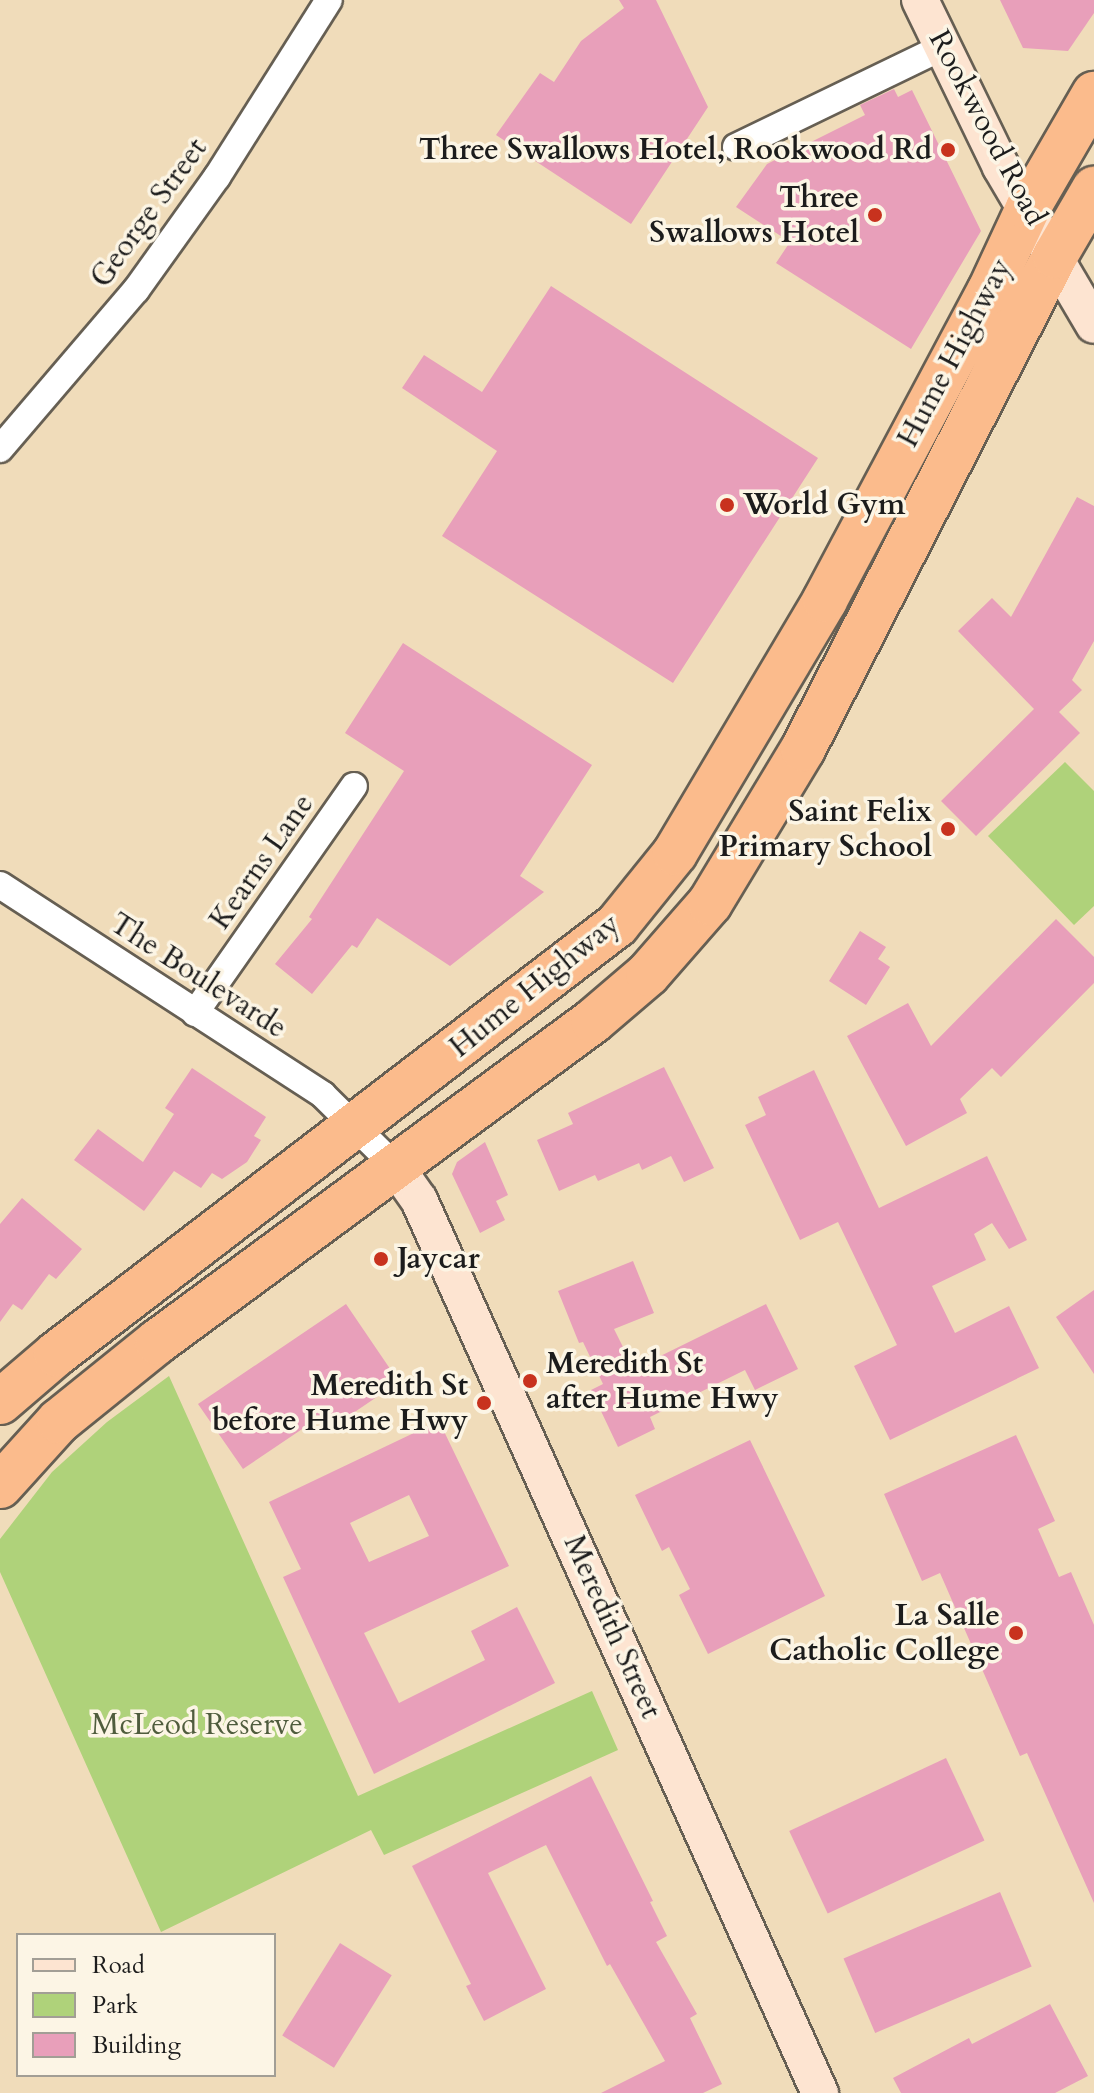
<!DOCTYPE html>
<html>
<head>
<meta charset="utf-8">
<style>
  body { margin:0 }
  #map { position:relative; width:1094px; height:2093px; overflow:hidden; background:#f0dcba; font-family:Cardo,serif }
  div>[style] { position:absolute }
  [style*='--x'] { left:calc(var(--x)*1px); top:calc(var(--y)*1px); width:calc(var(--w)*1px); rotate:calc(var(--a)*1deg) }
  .green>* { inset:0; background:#afd27a }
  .building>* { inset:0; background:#e89fba; transform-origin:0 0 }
  .roads { filter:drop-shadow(2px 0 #665f53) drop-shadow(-2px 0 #665f53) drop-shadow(0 2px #665f53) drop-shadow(0 -2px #665f53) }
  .street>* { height:26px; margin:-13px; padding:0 13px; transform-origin:13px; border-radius:13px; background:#fff }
  .secondary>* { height:36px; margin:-18px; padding:0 18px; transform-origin:18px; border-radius:18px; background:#fde4d1 }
  .highway>* { height:44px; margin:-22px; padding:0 22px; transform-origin:22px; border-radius:22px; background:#fbbb8c }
  .dots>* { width:22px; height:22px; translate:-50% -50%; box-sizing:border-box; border:4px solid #fcf5e5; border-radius:50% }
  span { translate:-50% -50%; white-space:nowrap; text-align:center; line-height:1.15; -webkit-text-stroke:7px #fcf5e5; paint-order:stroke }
  .street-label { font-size:30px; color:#1c1c1c }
  .poi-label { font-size:30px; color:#1c1c1c; font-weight:700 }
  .right { translate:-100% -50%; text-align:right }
  .left { translate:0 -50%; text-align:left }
  .park-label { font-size:30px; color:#4f5c3d }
  .legend { position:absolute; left:16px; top:1933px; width:260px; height:144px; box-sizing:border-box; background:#fcf5e5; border:2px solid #a29e95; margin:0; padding:10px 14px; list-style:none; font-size:24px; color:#1c1c1c }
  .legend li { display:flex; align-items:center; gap:16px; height:40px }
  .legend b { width:40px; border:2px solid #a29e95 }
</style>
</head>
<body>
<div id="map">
  <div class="green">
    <div style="clip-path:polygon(1065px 762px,1094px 791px,1094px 906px,1074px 925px,988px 836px)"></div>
    <div style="clip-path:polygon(169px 1376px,358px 1796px,592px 1691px,618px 1750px,384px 1855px,371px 1830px,161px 1932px,0 1572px,0 1539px,52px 1472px,107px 1422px)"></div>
  </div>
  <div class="building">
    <div style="clip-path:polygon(619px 0,656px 0,708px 107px,631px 224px,496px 135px,540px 73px,554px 82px,581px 41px,624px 8px)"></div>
    <div style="clip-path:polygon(1000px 0,1094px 0,1094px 13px,1068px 51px,1023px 48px)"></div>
    <div style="clip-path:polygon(894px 89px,898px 97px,912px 90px,981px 231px,911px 349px,776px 263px,790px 242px,736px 207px,767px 164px,865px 115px,860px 105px)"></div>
    <div style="clip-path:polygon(551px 286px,818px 458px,673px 683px,442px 536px,497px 451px,402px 388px,424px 355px,482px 392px)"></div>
    <div style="clip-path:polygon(1077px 497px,1094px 506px,1094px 641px,1072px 680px,1082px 690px,1059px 712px,1080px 733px,976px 836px,941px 801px,1034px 709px,958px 631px,992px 598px,1011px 617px)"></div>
    <div style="clip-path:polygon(403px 643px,592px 765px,520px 876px,544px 892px,450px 966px,377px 918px,357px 948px,352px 945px,312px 994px,275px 964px,312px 919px,309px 917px,404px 771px,345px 733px)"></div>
    <div style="clip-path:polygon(1056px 919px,1094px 957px,1094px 983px,1001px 1077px,992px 1068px,960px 1099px,967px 1113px,906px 1146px,847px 1036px,908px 1003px,931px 1046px)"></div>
    <div style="clip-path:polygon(860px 931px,886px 947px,878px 959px,890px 967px,866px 1005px,829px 981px)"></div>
    <div style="clip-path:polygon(664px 1067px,714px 1168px,684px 1182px,671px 1156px,642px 1170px,639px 1163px,598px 1181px,595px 1175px,559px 1191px,537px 1140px,573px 1124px,568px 1113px)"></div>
    <div style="clip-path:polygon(192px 1068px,266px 1117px,254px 1136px,261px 1140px,247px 1162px,222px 1179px,212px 1173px,201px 1188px,174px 1171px,144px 1211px,74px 1160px,98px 1129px,143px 1162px,174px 1114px,165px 1108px)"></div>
    <div style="clip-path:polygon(814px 1070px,879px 1208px,987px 1156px,1027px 1240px,1009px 1249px,992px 1223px,974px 1234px,986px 1260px,932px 1286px,955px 1333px,1009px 1306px,1039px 1368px,890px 1440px,854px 1366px,897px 1345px,838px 1222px,800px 1240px,745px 1125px,766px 1115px,758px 1097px)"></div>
    <div style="clip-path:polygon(485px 1142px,508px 1195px,496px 1201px,505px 1220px,480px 1233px,452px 1174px,457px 1162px)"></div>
    <div style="clip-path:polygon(22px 1198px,82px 1249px,56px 1279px,49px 1274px,22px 1310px,13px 1304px,0 1322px,0 1224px)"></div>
    <div style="clip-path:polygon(633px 1261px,654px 1313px,614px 1329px,634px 1369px,766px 1304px,798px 1369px,755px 1390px,745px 1370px,650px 1417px,655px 1429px,618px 1447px,591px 1390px,603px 1384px,583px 1342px,579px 1343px,558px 1291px)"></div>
    <div style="clip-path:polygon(1094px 1290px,1094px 1374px,1056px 1317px)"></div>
    <div style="clip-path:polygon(346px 1304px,399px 1382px,331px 1428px,323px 1415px,243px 1469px,198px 1404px)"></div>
    <div style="clip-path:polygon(evenodd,439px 1421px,509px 1566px,364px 1633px,399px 1703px,485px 1660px,471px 1631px,517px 1607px,555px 1683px,374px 1774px,283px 1577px,301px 1569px,269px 1502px,439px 1421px,409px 1495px,429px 1536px,369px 1562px,350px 1523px,409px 1495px)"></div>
    <div style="clip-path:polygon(1016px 1435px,1055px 1521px,1038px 1529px,1059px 1577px,1071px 1572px,1094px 1625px,1094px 1903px,1027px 1753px,1020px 1756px,940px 1573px,922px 1581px,884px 1494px)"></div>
    <div style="clip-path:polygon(750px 1440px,825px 1596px,708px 1654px,679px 1595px,690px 1589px,669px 1547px,662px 1551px,635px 1495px)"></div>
    <div style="left:946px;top:1758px;width:91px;height:173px;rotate:65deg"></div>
    <div style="clip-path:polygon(591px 1776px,653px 1901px,650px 1902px,667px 1936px,656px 1942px,697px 2014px,690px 2018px,722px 2084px,703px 2093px,601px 2093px,665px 2061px,610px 1964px,607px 1966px,546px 1845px,488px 1873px,546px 1989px,484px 2021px,466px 1986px,471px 1984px,412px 1866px)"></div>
    <div style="left:1000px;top:1892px;width:81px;height:170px;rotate:67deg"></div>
    <div style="left:340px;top:1943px;width:61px;height:109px;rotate:32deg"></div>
    <div style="clip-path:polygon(1050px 2004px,1088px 2076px,1055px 2093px,901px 2093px,893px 2078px,969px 2038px,972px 2044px)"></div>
  </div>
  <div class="roads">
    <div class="street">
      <div style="--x:736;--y:147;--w:230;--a:-25.8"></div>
      <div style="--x:0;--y:449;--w:209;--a:-49.5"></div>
      <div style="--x:136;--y:290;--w:139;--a:-54.4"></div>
      <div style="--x:217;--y:177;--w:209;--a:-57.7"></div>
      <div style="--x:0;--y:885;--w:385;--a:33"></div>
      <div style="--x:323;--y:1095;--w:101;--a:44.6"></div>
      <div style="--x:195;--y:1013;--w:277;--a:-55"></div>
    </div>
    <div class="secondary">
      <div style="--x:920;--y:0;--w:186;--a:64.1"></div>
      <div style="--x:1001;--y:167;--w:183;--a:59.5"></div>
      <div style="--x:395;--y:1166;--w:42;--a:54.8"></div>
      <div style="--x:419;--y:1200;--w:979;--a:65.82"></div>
    </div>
    <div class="highway">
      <div style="--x:0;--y:1402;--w:74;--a:-40.6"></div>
      <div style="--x:56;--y:1354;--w:706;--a:-37.41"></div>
      <div style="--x:617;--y:925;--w:92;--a:-51.1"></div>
      <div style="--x:675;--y:853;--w:294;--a:-59.3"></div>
      <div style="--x:825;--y:600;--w:349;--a:-62"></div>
      <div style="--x:989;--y:292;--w:93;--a:-65.1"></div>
      <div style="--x:1028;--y:208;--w:132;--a:-59.9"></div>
      <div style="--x:0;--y:1486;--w:88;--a:-47.8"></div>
      <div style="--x:59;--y:1421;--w:126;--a:-38.9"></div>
      <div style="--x:157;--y:1342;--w:541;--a:-36.36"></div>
      <div style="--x:593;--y:1021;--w:72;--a:-40.5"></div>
      <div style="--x:648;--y:974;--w:94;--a:-48.9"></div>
      <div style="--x:710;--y:903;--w:180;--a:-58.9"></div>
      <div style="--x:803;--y:749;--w:554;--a:-62.93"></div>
      <div style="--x:1055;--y:256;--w:78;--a:-59.8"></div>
    </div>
  </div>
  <div class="dots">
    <div style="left:948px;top:150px;background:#c8321e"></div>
    <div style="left:875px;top:215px;background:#c8321e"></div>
    <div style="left:727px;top:505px;background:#c8321e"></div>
    <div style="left:948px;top:829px;background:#c8321e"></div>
    <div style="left:381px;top:1259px;background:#c8321e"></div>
    <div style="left:530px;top:1381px;background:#c8321e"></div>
    <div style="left:484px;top:1403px;background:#c8321e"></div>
    <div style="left:1016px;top:1633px;background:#c8321e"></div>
  </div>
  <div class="street-label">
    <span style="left:987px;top:128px;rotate:62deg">Rookwood Road</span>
    <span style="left:149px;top:213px;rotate:-54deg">George Street</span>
    <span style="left:955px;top:353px;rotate:-62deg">Hume Highway</span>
    <span style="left:262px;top:862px;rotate:-55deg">Kearns Lane</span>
    <span style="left:198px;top:976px;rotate:33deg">The Boulevarde</span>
    <span style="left:535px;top:986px;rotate:-39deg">Hume Highway</span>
    <span style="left:612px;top:1627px;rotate:66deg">Meredith Street</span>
  </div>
  <div class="poi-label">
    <span class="right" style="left:932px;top:150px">Three Swallows Hotel, Rookwood Rd</span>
    <span class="right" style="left:859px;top:215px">Three<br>Swallows Hotel</span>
    <span class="left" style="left:743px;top:505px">World Gym</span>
    <span class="right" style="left:932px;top:829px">Saint Felix<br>Primary School</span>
    <span class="left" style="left:397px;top:1259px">Jaycar</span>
    <span class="left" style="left:546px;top:1381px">Meredith St<br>after Hume Hwy</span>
    <span class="right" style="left:468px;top:1403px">Meredith St<br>before Hume Hwy</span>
    <span class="right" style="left:1000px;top:1633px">La Salle<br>Catholic College</span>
  </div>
  <div class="park-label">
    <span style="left:197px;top:1725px">McLeod Reserve</span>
  </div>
  <ul class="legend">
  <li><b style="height:10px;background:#fde4d1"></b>Road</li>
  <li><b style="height:22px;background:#afd27a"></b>Park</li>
  <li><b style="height:22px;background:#e89fba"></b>Building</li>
  </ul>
</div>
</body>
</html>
